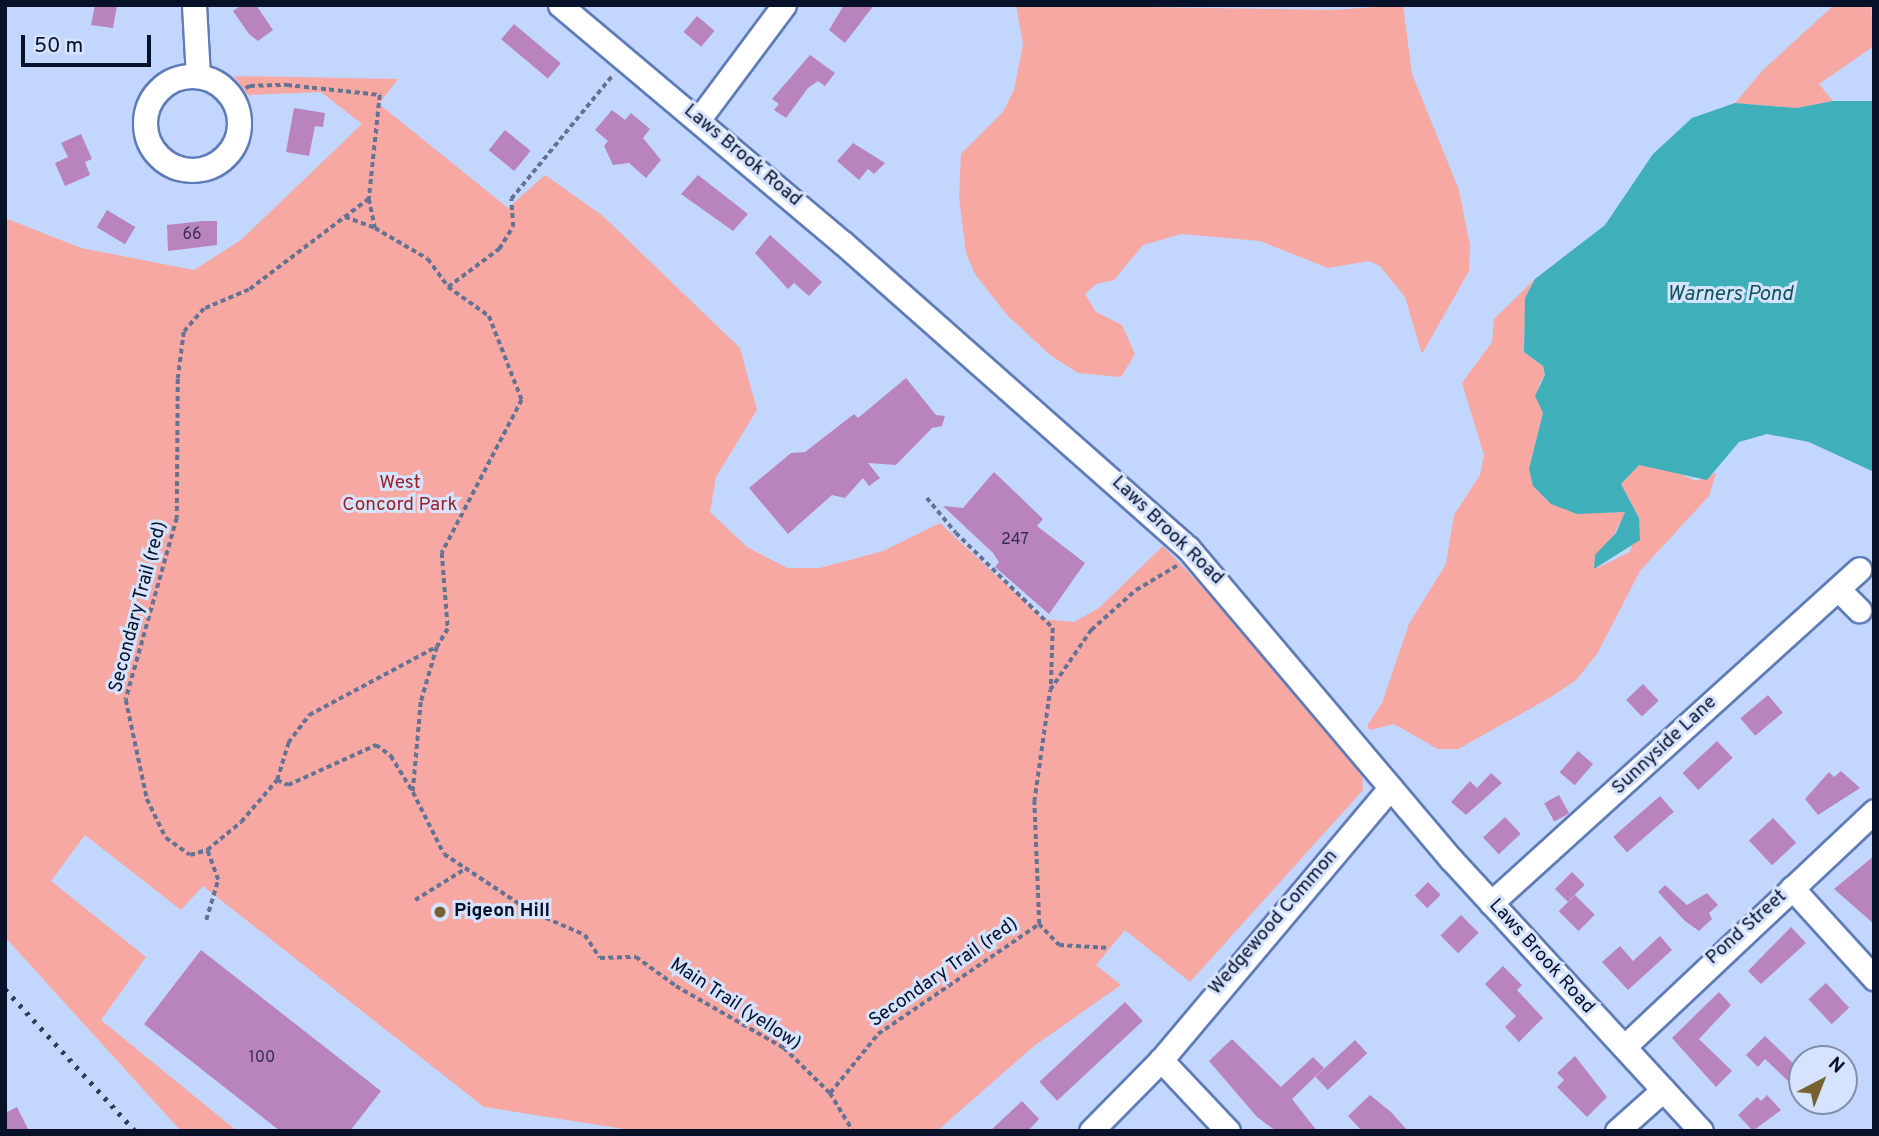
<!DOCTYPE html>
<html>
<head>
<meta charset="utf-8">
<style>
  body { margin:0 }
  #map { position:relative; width:1879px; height:1136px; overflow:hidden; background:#c2d6fe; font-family:Overpass,sans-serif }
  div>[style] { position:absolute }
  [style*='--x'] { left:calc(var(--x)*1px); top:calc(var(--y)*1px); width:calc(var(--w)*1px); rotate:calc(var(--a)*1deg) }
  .green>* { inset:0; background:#f7a8a2 }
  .water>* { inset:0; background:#3fafba }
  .building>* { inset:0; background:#b984bd; transform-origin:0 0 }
  .path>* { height:3.5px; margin-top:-1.75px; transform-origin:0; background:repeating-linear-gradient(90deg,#647393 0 5px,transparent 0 8.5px) }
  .roads { filter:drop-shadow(2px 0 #5f7cb9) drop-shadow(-2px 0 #5f7cb9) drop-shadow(0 2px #5f7cb9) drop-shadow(0 -2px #5f7cb9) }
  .minor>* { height:23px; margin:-11.5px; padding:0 11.5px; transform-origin:11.5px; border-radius:11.5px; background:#fff }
  .minor>.ring { margin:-11.5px; padding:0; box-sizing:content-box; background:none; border:23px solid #fff; border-radius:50% }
  .rail>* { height:5px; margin-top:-2.5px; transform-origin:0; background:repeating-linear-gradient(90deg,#313e59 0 3.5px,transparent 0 10.5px) }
  .dots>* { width:19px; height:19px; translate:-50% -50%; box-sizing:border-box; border:4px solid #d5e3fe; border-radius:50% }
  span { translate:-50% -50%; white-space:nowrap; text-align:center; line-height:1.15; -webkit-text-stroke:6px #d5e3fe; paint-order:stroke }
  .number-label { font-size:16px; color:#342e4e }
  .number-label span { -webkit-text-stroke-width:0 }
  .street-label { font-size:19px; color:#071129 }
  .park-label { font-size:19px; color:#9a2226 }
  .poi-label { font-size:19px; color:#071129; font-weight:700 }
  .left { translate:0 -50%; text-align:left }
  .water-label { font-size:21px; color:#125359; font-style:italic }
  .frame { position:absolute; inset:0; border:7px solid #071129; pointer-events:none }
  .north { position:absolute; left:1788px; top:1045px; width:70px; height:70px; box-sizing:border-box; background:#d5e3fe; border:2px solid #838fa9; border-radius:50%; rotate:42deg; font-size:19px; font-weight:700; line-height:28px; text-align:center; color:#071129 }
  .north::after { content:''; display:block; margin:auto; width:24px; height:32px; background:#786131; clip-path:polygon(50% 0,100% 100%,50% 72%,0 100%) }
  .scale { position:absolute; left:21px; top:35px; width:130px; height:32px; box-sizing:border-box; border:4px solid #071129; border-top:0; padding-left:9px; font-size:21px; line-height:24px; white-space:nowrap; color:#071129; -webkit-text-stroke:5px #d5e3fe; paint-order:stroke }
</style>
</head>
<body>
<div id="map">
  <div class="green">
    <div style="clip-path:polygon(1016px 5px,1334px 10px,1403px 5px,1412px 74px,1459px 190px,1470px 245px,1469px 271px,1422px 354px,1405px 297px,1380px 266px,1369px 261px,1328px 268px,1260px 241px,1181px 234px,1143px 245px,1114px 280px,1096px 284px,1085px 294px,1096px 312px,1122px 325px,1135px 354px,1121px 377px,1078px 373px,1050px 355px,1007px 315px,975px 274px,966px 253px,959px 197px,961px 154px,1003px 112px,1014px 90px,1023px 44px)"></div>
    <div style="clip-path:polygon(1834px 5px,1871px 5px,1874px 46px,1819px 84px,1833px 101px,1797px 108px,1735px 103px,1763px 70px)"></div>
    <div style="clip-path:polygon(234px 76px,398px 79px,379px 104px,508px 208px,545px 175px,603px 216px,740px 348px,757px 410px,716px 477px,710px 512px,747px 547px,787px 568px,820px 568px,883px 551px,940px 523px,1043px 619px,1074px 622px,1099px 608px,1163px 546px,1278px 665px,1362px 774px,1363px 790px,1190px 982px,1125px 930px,1096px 965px,1121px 985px,1034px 1046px,937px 1131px,637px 1131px,484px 1107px,203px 886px,181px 910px,85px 835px,51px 881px,146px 957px,101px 1020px,237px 1131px,181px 1131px,5px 937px,5px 218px,81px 248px,194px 270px,241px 240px,362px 124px,321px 92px,248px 95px)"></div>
    <div style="clip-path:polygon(1535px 279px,1525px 298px,1524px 352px,1543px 366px,1545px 375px,1539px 384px,1543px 413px,1529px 469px,1533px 485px,1595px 513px,1626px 512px,1595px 569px,1630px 552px,1639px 518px,1621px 484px,1639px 465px,1665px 467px,1696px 481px,1716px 473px,1709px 496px,1640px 571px,1597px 654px,1576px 680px,1551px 697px,1458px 749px,1438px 749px,1394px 724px,1370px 730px,1367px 726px,1382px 703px,1409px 624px,1446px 564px,1454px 515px,1480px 475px,1484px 455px,1462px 383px,1492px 342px,1494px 319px)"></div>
  </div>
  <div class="water">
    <div style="clip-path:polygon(1833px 101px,1874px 101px,1874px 472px,1809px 442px,1767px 434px,1739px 442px,1707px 480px,1639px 465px,1621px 484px,1639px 518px,1640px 540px,1594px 569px,1595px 555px,1616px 533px,1625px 512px,1577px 514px,1551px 504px,1533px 486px,1529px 469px,1543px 413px,1535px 396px,1545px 375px,1543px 366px,1524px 352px,1525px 298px,1535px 279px,1605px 225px,1653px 154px,1692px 118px,1735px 103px,1797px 108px)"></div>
  </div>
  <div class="building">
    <div style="clip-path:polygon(95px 5px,117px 5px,113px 28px,91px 25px)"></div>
    <div style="clip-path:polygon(242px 5px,256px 5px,273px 30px,258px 41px,249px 34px,233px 11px)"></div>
    <div style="clip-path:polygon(844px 5px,874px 5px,845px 43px,829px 30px)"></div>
    <div style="left:697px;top:16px;width:23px;height:21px;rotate:40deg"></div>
    <div style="left:514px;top:24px;width:61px;height:20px;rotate:40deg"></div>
    <div style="clip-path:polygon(810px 55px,835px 73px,825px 86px,818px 81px,808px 88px,786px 118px,774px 110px,779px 104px,772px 99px)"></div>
    <div style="clip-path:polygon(294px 108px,325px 113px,323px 127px,315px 126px,309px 156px,286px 152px)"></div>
    <div style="clip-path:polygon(612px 110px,625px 120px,631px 113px,650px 129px,643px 138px,661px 160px,646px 178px,629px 163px,613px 165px,604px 146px,608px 141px,595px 130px)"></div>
    <div style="left:505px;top:130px;width:33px;height:26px;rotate:39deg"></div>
    <div style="clip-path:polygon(81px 134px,92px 159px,85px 162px,90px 175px,65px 186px,55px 163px,68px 157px,61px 143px)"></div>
    <div style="clip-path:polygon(853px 143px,885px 163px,874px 174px,868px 169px,859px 180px,837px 161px)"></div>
    <div style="clip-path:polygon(698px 175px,748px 214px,733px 231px,681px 194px)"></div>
    <div style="left:107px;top:210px;width:33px;height:20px;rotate:31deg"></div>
    <div style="clip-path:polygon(203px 221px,217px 221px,217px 245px,168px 251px,167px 225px)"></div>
    <div style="clip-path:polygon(770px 235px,822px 282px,809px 296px,794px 283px,788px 289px,755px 253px)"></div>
    <div style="clip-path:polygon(906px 378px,936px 415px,945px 416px,942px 426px,932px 428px,896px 465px,868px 463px,880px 478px,869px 486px,863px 478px,845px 498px,832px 495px,788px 534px,749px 488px,791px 453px,805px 452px,854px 414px,858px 418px)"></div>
    <div style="clip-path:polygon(994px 472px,1043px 519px,1037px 526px,1085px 563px,1049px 614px,995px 567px,999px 562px,993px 553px,943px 506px,963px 508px)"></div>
    <div style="left:1643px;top:684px;width:23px;height:23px;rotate:47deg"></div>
    <div style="left:1768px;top:695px;width:23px;height:36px;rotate:50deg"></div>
    <div style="left:1717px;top:741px;width:23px;height:47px;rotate:47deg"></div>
    <div style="left:1578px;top:751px;width:20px;height:28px;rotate:41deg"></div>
    <div style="clip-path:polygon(1841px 771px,1860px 788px,1818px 815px,1805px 799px,1829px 772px,1834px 777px)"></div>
    <div style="clip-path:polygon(1491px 773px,1502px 783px,1466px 815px,1451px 802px,1470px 781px,1477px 788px)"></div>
    <div style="left:1559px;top:795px;width:21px;height:17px;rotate:61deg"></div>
    <div style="left:1660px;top:796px;width:21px;height:62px;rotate:49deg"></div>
    <div style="left:1505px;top:817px;width:23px;height:30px;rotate:47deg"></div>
    <div style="left:1773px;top:818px;width:34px;height:33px;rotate:47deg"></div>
    <div style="clip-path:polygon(1874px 856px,1874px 924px,1834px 889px)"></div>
    <div style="left:1572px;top:872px;width:18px;height:24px;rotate:45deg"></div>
    <div style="left:1428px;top:882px;width:18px;height:19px;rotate:45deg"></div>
    <div style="clip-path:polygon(1665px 885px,1687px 905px,1707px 893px,1718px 905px,1709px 913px,1712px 919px,1699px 931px,1685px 921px,1658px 892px)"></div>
    <div style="left:1575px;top:895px;width:28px;height:23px;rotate:45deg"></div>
    <div style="left:1461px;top:915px;width:25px;height:29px;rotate:45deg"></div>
    <div style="clip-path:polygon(1791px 927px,1806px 943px,1761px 984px,1748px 971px)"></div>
    <div style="clip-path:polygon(1660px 936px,1672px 950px,1628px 990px,1602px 962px,1620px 946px,1633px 961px)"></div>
    <div style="clip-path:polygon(201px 950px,381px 1091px,350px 1131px,280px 1131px,144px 1024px)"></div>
    <div style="clip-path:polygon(1503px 966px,1522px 985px,1517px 990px,1543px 1018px,1519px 1042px,1505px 1027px,1516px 1016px,1485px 984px)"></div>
    <div style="left:1826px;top:983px;width:34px;height:24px;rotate:47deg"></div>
    <div style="clip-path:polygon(1719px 992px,1731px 1005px,1699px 1039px,1732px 1071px,1716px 1087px,1672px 1038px)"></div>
    <div style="left:1125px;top:1002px;width:26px;height:117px;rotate:47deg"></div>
    <div style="clip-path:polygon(1765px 1036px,1799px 1069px,1788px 1081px,1765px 1059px,1758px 1067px,1746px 1055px)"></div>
    <div style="clip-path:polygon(1232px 1039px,1281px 1087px,1313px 1057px,1324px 1068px,1292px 1099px,1317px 1131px,1276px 1131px,1257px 1117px,1209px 1061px)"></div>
    <div style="left:1355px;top:1040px;width:18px;height:54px;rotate:47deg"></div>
    <div style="clip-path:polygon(1575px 1056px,1607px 1097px,1587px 1117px,1557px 1087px,1564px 1080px,1557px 1073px)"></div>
    <div style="clip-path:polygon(1370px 1095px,1391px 1112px,1408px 1131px,1362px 1131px,1348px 1116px)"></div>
    <div style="clip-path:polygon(1767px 1095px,1781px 1110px,1753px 1131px,1738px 1115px,1757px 1097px,1761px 1101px)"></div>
    <div style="clip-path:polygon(1022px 1101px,1039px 1119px,1028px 1131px,990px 1131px)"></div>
    <div style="clip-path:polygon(17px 1107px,29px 1131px,5px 1131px,5px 1113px)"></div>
  </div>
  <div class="path">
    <div style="--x:230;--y:95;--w:22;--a:-24"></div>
    <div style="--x:250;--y:86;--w:37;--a:-2"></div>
    <div style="--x:287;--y:85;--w:94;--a:6.1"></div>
    <div style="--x:380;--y:95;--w:105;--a:96"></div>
    <div style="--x:369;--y:199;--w:30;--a:78"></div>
    <div style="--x:375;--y:228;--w:61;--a:30.3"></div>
    <div style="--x:428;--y:259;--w:34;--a:54"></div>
    <div style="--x:448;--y:287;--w:50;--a:35.3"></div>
    <div style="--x:489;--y:316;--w:90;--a:68.6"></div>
    <div style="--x:522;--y:400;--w:173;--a:117.6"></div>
    <div style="--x:442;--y:553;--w:76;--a:85.5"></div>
    <div style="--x:448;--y:629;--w:21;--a:121"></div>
    <div style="--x:437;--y:647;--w:57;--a:106.2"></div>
    <div style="--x:421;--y:702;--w:90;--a:95.1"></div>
    <div style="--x:413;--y:792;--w:69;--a:63.4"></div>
    <div style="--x:444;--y:854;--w:103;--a:33.5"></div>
    <div style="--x:530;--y:911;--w:60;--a:23.6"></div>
    <div style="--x:585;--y:935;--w:27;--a:57"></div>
    <div style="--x:600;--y:958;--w:36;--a:-2"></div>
    <div style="--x:636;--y:957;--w:49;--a:35.9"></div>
    <div style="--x:676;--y:986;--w:125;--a:29.9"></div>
    <div style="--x:784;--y:1048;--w:64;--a:44.4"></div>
    <div style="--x:830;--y:1093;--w:44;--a:58.8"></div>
    <div style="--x:369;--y:199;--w:151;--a:142.8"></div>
    <div style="--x:249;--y:290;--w:49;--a:157.1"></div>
    <div style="--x:204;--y:309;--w:30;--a:131"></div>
    <div style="--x:184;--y:332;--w:47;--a:97.3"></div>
    <div style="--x:178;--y:379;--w:139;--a:90.4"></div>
    <div style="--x:177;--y:518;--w:189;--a:105.7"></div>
    <div style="--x:126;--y:700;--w:101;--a:78"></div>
    <div style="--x:147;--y:799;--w:43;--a:64"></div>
    <div style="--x:166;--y:838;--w:29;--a:35"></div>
    <div style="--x:190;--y:855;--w:18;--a:-16"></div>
    <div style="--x:207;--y:850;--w:44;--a:-39.5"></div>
    <div style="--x:241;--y:822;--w:55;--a:-49.4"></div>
    <div style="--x:277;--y:780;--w:39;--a:-73"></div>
    <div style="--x:288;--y:743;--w:35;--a:-53"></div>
    <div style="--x:309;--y:715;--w:144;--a:-28.2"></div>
    <div style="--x:345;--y:217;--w:32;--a:20"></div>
    <div style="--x:448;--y:287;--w:64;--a:-36.7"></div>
    <div style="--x:499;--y:249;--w:26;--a:-58"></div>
    <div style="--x:513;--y:227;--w:28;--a:-94"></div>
    <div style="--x:511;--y:199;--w:161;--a:-50.6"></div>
    <div style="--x:927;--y:498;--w:45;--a:50.4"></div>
    <div style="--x:956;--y:533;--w:136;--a:44.4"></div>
    <div style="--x:1053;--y:628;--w:60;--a:91.9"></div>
    <div style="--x:277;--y:780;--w:12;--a:24"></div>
    <div style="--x:288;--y:785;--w:97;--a:-24.4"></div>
    <div style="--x:376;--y:745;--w:19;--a:36"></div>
    <div style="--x:391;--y:756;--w:42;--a:58.6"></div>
    <div style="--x:415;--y:900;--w:59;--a:-31.8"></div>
    <div style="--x:206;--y:920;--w:42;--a:-73.3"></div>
    <div style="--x:218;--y:880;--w:32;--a:-110"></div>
    <div style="--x:1039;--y:924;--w:29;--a:46"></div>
    <div style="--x:1059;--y:945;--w:51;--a:3.4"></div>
    <div style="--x:830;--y:1093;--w:76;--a:-50.9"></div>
    <div style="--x:878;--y:1034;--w:195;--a:-34.3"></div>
    <div style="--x:1039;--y:924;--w:122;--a:-92.3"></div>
    <div style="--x:1034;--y:802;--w:113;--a:-81.9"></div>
    <div style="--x:1050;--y:690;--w:73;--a:-55.7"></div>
    <div style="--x:1091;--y:630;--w:60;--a:-41.6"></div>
    <div style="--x:1136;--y:590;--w:49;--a:-30.8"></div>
  </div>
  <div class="roads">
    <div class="minor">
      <div style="--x:194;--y:5;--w:71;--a:86.8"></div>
      <div style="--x:560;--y:5;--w:370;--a:40.1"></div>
      <div style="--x:843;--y:243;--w:460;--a:41.5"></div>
      <div style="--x:1188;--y:548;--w:407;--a:49.8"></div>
      <div style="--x:1451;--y:859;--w:369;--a:47.4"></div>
      <div class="ring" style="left:145px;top:76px;width:71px;height:71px"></div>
      <div style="--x:699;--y:119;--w:142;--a:-53.3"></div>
      <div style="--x:1838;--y:589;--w:30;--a:45"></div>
      <div style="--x:1792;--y:888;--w:122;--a:47.7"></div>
      <div style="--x:1491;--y:903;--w:497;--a:-42.2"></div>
      <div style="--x:1624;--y:1047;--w:344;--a:-43.3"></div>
      <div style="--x:1091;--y:1131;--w:100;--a:-45.4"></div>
      <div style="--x:1228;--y:1131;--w:98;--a:-133.3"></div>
      <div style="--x:1161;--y:1060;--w:356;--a:-49.9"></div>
      <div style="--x:1617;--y:1131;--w:62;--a:-41.7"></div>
    </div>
  </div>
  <div class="rail">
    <div style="--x:5;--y:989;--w:193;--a:47.5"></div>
  </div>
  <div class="dots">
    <div style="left:440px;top:912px;background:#786131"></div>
  </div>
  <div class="number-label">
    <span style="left:192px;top:235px">66</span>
    <span style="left:1015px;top:540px">247</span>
    <span style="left:262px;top:1058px">100</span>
  </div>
  <div class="street-label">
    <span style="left:742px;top:156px;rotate:40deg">Laws Brook Road</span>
    <span style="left:1167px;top:531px;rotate:44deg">Laws Brook Road</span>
    <span style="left:139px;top:607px;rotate:-75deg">Secondary Trail (red)</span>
    <span style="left:1665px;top:746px;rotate:-43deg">Sunnyside Lane</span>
    <span style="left:1274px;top:923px;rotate:-49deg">Wedgewood Common</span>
    <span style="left:1747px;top:928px;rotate:-42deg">Pond Street</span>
    <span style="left:1541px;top:957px;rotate:48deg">Laws Brook Road</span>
    <span style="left:944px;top:973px;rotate:-35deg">Secondary Trail (red)</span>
    <span style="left:735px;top:1005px;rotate:33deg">Main Trail (yellow)</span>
  </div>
  <div class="park-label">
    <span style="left:400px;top:495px">West<br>Concord Park</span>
  </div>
  <div class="poi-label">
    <span class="left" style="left:454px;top:912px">Pigeon Hill</span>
  </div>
  <div class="water-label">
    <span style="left:1730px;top:295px">Warners Pond</span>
  </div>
  <div class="frame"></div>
  <div class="north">N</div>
  <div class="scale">50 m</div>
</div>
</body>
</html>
